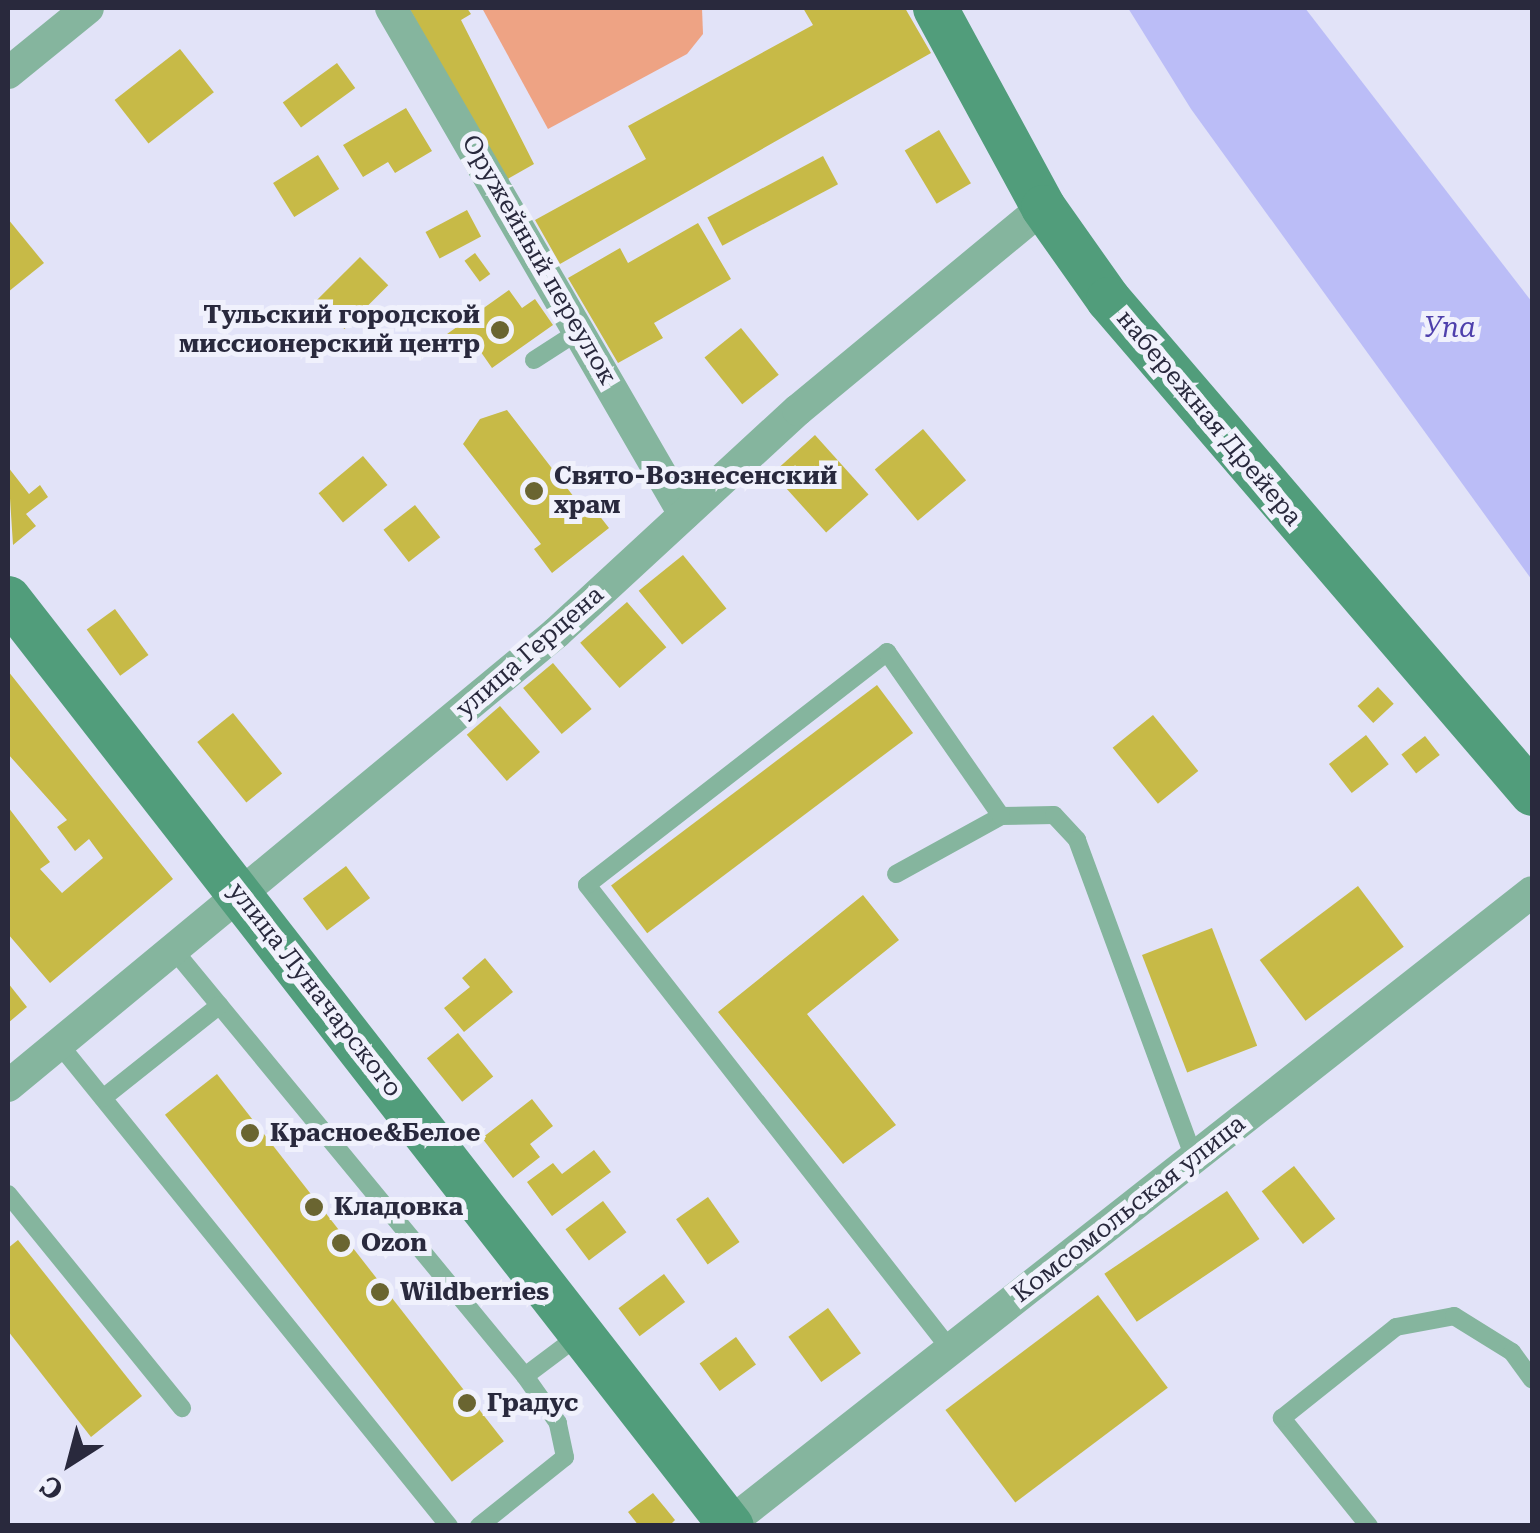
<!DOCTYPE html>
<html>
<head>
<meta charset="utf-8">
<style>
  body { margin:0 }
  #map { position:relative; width:1540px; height:1533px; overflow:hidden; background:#e2e3f8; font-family:"Roboto Serif",serif }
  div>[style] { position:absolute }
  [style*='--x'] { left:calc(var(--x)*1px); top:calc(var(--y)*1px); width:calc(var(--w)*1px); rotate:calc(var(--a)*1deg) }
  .green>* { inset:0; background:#eea384 }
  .water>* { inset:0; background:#bbbdf7 }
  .building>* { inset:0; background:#c7ba47; transform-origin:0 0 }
  .lane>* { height:18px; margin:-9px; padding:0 9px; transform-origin:9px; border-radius:9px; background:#85b59e }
  .street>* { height:32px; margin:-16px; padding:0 16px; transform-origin:16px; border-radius:16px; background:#85b59e }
  .secondary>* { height:45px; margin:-22.5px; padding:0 22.5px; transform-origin:22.5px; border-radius:22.5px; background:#519d7b }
  .dots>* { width:28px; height:28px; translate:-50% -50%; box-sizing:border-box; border:5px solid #f0f1fc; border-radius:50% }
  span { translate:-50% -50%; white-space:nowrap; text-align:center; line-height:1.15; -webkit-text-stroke:10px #f0f1fc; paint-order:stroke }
  .street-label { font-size:25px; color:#29293d }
  .poi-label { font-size:25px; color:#29293d; font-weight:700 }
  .right { translate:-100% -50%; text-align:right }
  .left { translate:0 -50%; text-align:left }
  .water-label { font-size:28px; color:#4e40ac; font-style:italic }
  .frame { position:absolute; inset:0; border:10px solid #29293d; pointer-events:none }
  .north { position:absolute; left:20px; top:1413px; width:100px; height:100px; -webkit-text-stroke:8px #f0f1fc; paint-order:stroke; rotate:216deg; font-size:28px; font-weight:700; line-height:40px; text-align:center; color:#29293d }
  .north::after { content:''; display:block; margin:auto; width:35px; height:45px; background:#29293d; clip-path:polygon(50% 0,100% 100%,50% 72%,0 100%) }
</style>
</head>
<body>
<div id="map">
  <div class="green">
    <div style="clip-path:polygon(482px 8px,702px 8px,703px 34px,687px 54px,548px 129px)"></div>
  </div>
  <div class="water">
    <div style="clip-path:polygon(1128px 8px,1305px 8px,1532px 302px,1532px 580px,1191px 109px)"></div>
  </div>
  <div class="building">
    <div style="clip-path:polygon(409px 8px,467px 8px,471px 14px,461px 20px,534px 164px,506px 180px)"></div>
    <div style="clip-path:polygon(803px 8px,905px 8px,931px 53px,560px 264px,535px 220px,646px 159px,628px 126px,813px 25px)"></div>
    <div style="left:180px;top:49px;width:55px;height:83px;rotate:52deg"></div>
    <div style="left:337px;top:63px;width:31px;height:67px;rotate:54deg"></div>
    <div style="clip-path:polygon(406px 108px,432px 151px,395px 173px,388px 162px,363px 177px,343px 145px)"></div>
    <div style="left:939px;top:130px;width:62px;height:40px;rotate:59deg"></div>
    <div style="left:318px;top:155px;width:40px;height:53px;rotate:58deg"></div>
    <div style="left:823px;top:156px;width:32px;height:131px;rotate:62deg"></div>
    <div style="left:467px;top:210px;width:30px;height:47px;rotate:62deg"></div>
    <div style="clip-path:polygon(8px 219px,44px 263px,8px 292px)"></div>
    <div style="clip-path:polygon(698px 223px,731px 279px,654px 323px,663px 338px,618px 363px,568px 278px,620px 248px,628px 263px)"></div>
    <div style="left:475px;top:253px;width:26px;height:13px;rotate:54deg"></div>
    <div style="left:360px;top:257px;width:40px;height:62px;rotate:45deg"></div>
    <div style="clip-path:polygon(509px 290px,522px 308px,535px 299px,553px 325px,492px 368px,476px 345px,461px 355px,447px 334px)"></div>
    <div style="left:741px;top:328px;width:60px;height:47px;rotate:51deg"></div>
    <div style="clip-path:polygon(507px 410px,584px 510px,591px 505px,609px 528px,552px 573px,534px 549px,541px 544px,463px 444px,480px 419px)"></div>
    <div style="left:923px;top:429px;width:67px;height:63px;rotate:50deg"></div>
    <div style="left:815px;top:435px;width:80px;height:57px;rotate:48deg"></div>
    <div style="left:363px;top:456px;width:38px;height:58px;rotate:50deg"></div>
    <div style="clip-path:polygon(8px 467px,29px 494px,40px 485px,48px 497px,26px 514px,36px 526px,13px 545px)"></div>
    <div style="left:415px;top:505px;width:41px;height:40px;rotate:52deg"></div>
    <div style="left:683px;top:555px;width:69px;height:57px;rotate:51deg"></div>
    <div style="left:627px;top:602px;width:60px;height:62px;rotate:49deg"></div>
    <div style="left:115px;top:609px;width:57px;height:35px;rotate:54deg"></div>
    <div style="left:553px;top:663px;width:60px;height:39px;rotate:50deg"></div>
    <div style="clip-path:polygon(8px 671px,173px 879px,50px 983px,8px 934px,8px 807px,50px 862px,40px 869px,62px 893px,103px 858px,89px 839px,75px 851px,57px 827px,67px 820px,8px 754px)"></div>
    <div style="left:877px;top:685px;width:60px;height:333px;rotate:53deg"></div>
    <div style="left:1378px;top:687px;width:23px;height:28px;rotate:47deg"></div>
    <div style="left:500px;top:706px;width:61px;height:44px;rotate:49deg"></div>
    <div style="left:233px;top:713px;width:78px;height:46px;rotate:51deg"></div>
    <div style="left:1153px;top:715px;width:72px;height:52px;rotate:51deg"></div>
    <div style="left:1366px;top:735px;width:37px;height:47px;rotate:52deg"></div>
    <div style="left:1425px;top:736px;width:24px;height:30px;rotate:52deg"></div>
    <div style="left:346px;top:866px;width:40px;height:54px;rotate:53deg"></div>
    <div style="left:1358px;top:886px;width:76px;height:123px;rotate:53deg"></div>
    <div style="clip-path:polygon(863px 895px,899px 940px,807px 1014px,896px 1125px,843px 1164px,718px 1012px)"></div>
    <div style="left:1212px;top:928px;width:126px;height:75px;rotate:69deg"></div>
    <div style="clip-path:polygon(485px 958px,513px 992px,464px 1032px,444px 1008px,470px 987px,462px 978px)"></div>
    <div style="clip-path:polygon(8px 983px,27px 1007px,8px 1023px)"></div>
    <div style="left:458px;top:1033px;width:56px;height:40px;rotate:51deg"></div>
    <div style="left:217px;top:1074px;width:466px;height:66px;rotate:52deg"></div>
    <div style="clip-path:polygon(532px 1099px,553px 1126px,530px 1144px,540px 1157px,513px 1178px,482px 1138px)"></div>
    <div style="clip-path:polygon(594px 1150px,611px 1172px,552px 1216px,527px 1182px,553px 1163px,562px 1174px)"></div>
    <div style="left:1294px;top:1166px;width:67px;height:41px;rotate:52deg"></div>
    <div style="left:1227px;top:1191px;width:58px;height:148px;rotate:56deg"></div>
    <div style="left:708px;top:1197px;width:55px;height:39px;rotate:55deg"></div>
    <div style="left:603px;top:1201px;width:39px;height:47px;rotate:53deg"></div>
    <div style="clip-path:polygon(18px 1240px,142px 1396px,91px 1437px,8px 1331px,8px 1248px)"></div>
    <div style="left:664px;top:1274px;width:35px;height:57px;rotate:53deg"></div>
    <div style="left:1098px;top:1295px;width:116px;height:191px;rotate:53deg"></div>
    <div style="left:828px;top:1308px;width:56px;height:49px;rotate:54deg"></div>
    <div style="left:736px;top:1337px;width:34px;height:45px;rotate:54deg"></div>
    <div style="clip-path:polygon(653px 1493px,675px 1520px,669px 1526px,639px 1526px,628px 1512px)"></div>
  </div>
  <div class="lane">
    <div style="--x:534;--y:360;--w:54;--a:-32.8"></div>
    <div style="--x:896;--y:874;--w:120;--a:-28.9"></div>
    <div style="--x:1001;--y:816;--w:53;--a:-1.1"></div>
    <div style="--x:1054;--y:815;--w:34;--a:47"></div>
    <div style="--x:1077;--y:840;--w:339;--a:69.8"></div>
    <div style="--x:173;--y:949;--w:553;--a:50.5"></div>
    <div style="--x:59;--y:1044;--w:620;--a:51.02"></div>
    <div style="--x:103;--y:1098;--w:149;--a:-38.5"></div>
    <div style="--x:8;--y:1194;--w:276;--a:50.9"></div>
    <div style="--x:950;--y:1349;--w:589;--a:-128.04"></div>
    <div style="--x:587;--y:885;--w:380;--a:-37.8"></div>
    <div style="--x:887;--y:652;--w:200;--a:55.2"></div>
    <div style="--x:479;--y:1526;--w:110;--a:-38.7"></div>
    <div style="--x:565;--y:1457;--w:35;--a:-102"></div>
    <div style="--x:558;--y:1423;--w:57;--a:-125.1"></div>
    <div style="--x:525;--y:1376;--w:70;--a:-36.9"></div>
    <div style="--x:1369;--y:1526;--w:139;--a:-128.9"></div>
    <div style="--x:1282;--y:1418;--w:146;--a:-38.6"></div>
    <div style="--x:1396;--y:1327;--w:59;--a:-10.7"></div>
    <div style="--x:1454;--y:1316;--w:68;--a:31.8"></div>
    <div style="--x:1512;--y:1352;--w:34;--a:54"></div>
  </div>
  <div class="street">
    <div style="--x:391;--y:8;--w:585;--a:59.93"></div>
    <div style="--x:8;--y:73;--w:103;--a:-39.1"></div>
    <div style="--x:8;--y:1086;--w:711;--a:-39.58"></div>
    <div style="--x:556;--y:633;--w:329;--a:-42.7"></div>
    <div style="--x:798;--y:410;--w:318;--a:-39.6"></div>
    <div style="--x:726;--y:1526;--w:1025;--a:-38.19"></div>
  </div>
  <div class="secondary">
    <div style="--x:935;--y:8;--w:226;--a:61.5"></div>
    <div style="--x:1043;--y:207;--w:113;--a:54.8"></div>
    <div style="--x:1108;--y:299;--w:651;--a:49.36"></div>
    <div style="--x:8;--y:598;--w:1176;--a:52.08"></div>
  </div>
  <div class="dots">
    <div style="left:500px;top:330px;background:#6a6531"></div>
    <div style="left:534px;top:491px;background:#6a6531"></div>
    <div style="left:250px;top:1133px;background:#6a6531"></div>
    <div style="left:314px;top:1207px;background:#6a6531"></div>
    <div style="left:341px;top:1243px;background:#6a6531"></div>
    <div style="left:380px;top:1292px;background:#6a6531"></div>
    <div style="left:467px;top:1403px;background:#6a6531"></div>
  </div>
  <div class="street-label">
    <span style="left:539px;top:260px;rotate:60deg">Оружейный переулок</span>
    <span style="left:1209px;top:418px;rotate:50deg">набережная Дрейера</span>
    <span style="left:530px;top:652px;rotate:-41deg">улица Герцена</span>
    <span style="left:315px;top:990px;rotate:52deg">улица Луначарского</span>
    <span style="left:1129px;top:1209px;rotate:-38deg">Комсомольская улица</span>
  </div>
  <div class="poi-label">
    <span class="right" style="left:480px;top:330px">Тульский городской<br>миссионерский центр</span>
    <span class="left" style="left:554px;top:491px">Свято-Вознесенский<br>храм</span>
    <span class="left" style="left:270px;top:1133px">Красное&amp;Белое</span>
    <span class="left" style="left:334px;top:1207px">Кладовка</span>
    <span class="left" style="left:361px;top:1243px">Ozon</span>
    <span class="left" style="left:400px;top:1292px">Wildberries</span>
    <span class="left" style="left:487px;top:1403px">Градус</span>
  </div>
  <div class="water-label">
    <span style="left:1450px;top:328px">Упа</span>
  </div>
  <div class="frame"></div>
  <div class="north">С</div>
</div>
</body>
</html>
